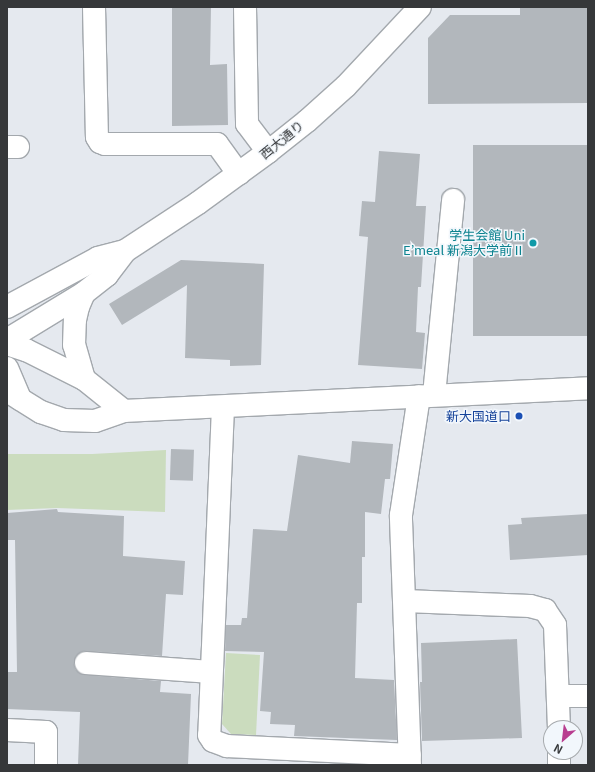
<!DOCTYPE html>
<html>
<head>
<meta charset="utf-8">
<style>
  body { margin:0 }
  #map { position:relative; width:595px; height:772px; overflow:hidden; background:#e5e9ef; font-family:Georgia,"Noto Sans JP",serif }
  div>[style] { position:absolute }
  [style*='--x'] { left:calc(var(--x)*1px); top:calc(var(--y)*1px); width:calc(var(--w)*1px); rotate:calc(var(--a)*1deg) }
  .green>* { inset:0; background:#cbdcbe }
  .building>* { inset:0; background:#b2b7bc; transform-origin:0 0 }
  .roads { filter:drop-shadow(1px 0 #a3a8ad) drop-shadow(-1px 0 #a3a8ad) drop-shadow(0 1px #a3a8ad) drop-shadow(0 -1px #a3a8ad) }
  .minor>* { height:22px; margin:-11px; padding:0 11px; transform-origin:11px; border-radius:11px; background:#fff }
  .tertiary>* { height:22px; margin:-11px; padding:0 11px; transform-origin:11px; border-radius:11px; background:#fff }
  .dots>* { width:11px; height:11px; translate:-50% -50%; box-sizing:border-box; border:2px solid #f2f7fc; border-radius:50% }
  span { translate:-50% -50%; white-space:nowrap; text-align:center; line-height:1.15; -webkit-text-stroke:3px #f2f7fc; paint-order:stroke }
  .street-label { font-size:13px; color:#36383a }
  .culture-label { font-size:13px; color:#0d838f }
  .right { translate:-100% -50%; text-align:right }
  .transit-label { font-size:13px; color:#164399 }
  .frame { position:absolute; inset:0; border:8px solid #36383a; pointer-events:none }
  .north { position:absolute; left:543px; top:720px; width:40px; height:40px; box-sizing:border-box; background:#f2f7fc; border:1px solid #a7abae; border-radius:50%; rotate:208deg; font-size:11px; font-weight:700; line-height:16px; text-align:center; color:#36383a }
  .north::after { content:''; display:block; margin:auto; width:14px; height:18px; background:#b83e90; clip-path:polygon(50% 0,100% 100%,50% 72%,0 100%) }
</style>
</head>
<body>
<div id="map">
  <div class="green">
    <div style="clip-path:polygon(166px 450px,165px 512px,57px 508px,7px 510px,7px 454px,92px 454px)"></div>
    <div style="clip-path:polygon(226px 653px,260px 655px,256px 735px,231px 734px,222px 724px)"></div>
  </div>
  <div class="building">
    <div style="clip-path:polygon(172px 7px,211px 7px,210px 65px,227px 64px,228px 125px,172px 126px)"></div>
    <div style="clip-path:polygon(520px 7px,588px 7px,588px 103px,428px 104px,428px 38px,450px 15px,520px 15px)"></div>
    <div style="left:588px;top:145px;width:191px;height:115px;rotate:90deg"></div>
    <div style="clip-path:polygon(379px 151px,420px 154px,416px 206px,426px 206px,421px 287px,418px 287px,416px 332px,425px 333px,422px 369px,358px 365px,368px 237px,359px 236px,362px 201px,375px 202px)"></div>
    <div style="clip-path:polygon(181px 260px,264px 264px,261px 365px,230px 366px,230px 360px,185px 358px,187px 285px,122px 325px,109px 304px)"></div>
    <div style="clip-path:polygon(352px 441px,393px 444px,390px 479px,385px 479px,381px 514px,365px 512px,365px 557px,362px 557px,362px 603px,357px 603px,355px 678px,394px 680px,397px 740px,294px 736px,295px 725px,270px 724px,271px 712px,260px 711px,264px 652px,225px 651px,226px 625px,241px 625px,242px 618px,247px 618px,253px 529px,287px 531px,298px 455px,350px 463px)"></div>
    <div style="left:171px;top:449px;width:23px;height:31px;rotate:2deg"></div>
    <div style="clip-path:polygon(57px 509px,58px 512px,124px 516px,123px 556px,185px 561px,183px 595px,166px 594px,162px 656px,87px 651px,81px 652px,76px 656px,74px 662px,75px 669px,79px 673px,85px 675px,161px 681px,160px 692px,191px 694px,188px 765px,78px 765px,80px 712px,7px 709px,7px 672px,17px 672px,15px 540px,7px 540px,7px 513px)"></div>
    <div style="clip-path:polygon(588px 514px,588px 555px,510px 560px,508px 525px,522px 524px,521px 518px)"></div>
    <div style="clip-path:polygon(517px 639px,522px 738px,422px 741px,420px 682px,422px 682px,421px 643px)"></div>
  </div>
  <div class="roads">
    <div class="minor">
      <div style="--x:94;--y:7;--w:130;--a:88.7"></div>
      <div style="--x:97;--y:137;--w:6;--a:59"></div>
      <div style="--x:100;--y:142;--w:5;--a:22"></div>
      <div style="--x:105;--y:144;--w:112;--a:0"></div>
      <div style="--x:217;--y:144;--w:37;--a:54"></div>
      <div style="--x:245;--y:7;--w:117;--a:89"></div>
      <div style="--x:247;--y:124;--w:35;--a:53"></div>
      <div style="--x:7;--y:147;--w:11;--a:0"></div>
      <div style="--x:434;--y:395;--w:196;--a:-84.4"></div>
      <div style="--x:223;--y:407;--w:328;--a:92.4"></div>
      <div style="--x:209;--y:735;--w:7;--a:56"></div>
      <div style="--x:213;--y:741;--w:15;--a:20"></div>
      <div style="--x:227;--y:746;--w:183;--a:2.8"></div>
      <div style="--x:405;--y:601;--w:125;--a:2.3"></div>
      <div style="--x:530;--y:606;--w:16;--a:15"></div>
      <div style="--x:545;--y:610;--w:18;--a:56"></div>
      <div style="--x:555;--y:625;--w:103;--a:87.8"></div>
      <div style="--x:86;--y:663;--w:125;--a:4.1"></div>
      <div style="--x:559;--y:696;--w:29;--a:0"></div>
      <div style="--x:7;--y:730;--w:39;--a:3"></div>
      <div style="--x:46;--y:732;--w:33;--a:90"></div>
      <div style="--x:410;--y:765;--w:250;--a:-92.1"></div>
      <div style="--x:401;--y:515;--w:120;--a:-81.4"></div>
      <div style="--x:559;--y:765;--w:13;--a:-90"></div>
    </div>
    <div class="tertiary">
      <div style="--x:7;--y:307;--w:103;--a:-28.3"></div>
      <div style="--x:98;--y:258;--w:28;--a:-15"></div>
      <div style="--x:7;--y:340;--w:90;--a:-31.4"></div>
      <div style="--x:84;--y:293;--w:29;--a:-38"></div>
      <div style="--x:107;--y:275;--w:30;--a:-53"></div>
      <div style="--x:125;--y:251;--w:87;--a:-33.3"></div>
      <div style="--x:198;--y:203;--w:87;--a:-36.1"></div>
      <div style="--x:268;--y:152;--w:50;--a:-38.5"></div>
      <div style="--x:307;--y:121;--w:52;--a:-41.9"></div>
      <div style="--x:346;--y:86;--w:108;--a:-46.9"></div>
      <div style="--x:7;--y:344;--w:20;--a:18"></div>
      <div style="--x:26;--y:350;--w:65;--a:26.6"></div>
      <div style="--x:84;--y:379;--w:51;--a:38.7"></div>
      <div style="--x:7;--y:368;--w:34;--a:67"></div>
      <div style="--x:84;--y:379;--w:35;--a:-106"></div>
      <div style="--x:74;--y:345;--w:25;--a:-88"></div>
      <div style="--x:75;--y:320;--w:13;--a:-77"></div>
      <div style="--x:78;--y:307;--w:15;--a:-67"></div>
      <div style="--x:7;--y:391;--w:40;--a:32"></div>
      <div style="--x:41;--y:412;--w:24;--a:19"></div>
      <div style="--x:64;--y:420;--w:31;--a:2"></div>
      <div style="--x:95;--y:421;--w:31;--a:-19"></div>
      <div style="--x:124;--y:411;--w:465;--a:-2.8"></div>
    </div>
  </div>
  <div class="dots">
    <div style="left:533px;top:243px;background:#0f9aa8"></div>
    <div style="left:519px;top:416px;background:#1a4fb4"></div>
  </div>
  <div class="street-label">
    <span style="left:282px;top:140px;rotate:-39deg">西大通り</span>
  </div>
  <div class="culture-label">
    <span class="right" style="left:525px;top:243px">学生会館 Uni<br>E’meal 新潟大学前Ⅱ</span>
  </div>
  <div class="transit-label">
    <span class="right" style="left:511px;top:416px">新大国道口</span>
  </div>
  <div class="frame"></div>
  <div class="north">N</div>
</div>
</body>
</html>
